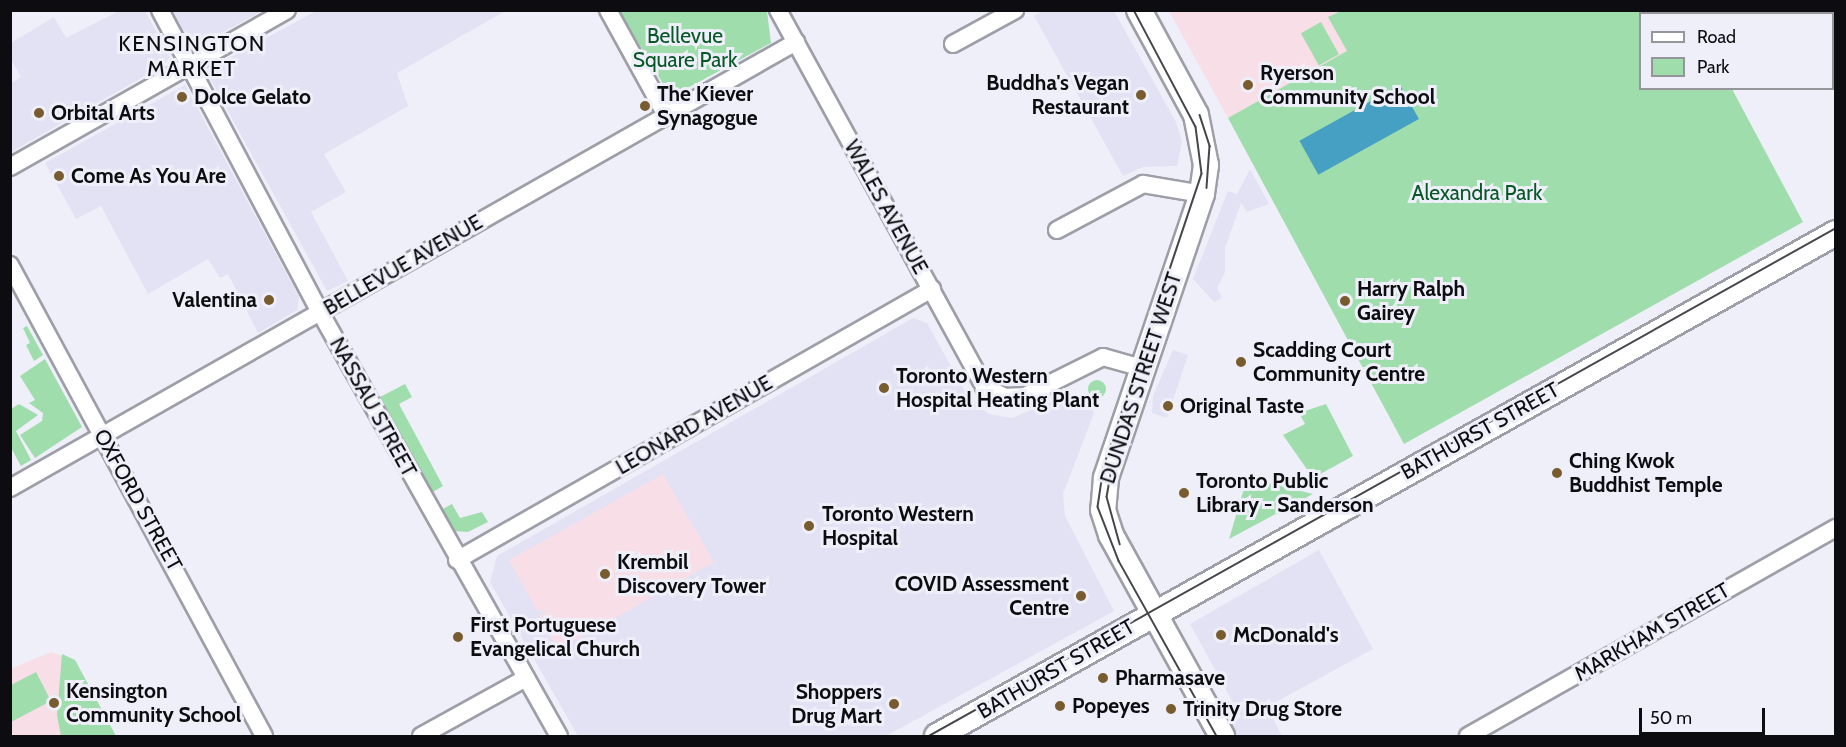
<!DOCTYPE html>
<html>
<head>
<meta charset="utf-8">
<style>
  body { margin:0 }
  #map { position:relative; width:1846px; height:747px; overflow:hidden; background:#efeff9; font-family:Cabin,sans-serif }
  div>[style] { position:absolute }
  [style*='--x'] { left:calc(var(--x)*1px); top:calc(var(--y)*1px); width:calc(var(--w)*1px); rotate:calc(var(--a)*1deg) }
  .built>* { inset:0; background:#e2e2f4 }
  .education>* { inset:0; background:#f8dee7 }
  .green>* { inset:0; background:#a0ddad; transform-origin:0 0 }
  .round { border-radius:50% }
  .water>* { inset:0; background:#45a0c3; transform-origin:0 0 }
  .roads { filter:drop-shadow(2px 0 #9e9ea8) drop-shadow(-2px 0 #9e9ea8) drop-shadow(0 2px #9e9ea8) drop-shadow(0 -2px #9e9ea8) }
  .street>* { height:16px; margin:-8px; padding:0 8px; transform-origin:8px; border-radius:8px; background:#fff }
  .secondary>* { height:24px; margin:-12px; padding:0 12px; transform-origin:12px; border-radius:12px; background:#fff }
  .tram>* { height:1.5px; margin:-0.75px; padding:0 0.75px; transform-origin:0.75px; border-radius:0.75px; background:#46464c }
  .dots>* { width:16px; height:16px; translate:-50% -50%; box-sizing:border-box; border:3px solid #efeff9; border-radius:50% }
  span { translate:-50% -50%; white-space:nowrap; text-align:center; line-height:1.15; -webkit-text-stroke:6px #efeff9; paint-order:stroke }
  .park-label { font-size:21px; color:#085727 }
  .poi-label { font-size:21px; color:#0d0d11; font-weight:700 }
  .left { translate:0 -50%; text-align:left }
  .right { translate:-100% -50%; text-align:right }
  .street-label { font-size:21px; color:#0d0d11 }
  .neighbourhood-label { font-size:22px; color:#0d0d11; letter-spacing:1.5px }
  .frame { position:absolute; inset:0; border:12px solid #0d0d11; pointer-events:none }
  .legend { position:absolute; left:1639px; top:12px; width:195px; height:78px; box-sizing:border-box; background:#efeff9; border:2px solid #95959c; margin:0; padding:8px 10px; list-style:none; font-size:18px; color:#0d0d11 }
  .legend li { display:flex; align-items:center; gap:12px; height:30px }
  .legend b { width:30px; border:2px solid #95959c }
  .scale { position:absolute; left:1639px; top:708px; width:126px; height:27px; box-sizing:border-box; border:3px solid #0d0d11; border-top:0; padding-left:8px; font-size:18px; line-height:21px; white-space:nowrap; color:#0d0d11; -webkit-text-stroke:4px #efeff9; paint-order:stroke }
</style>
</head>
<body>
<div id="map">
  <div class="built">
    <div style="clip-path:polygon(119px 11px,145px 11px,170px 57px,164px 65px,11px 152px,10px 84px,21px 77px,11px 59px,11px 43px,54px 17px,66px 38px)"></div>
    <div style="clip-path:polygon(172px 11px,262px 11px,196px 47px,190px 45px)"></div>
    <div style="clip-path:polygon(316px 11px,505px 11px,397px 73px,408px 106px,324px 154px,346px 192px,311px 212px,348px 281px,327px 291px,208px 75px,209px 69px)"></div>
    <div style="clip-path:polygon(1043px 11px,1114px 11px,1176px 122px,1182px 141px,1177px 166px,1143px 167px,1123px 176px,1034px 16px)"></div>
    <div style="clip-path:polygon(185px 85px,299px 297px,297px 310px,258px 333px,228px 274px,220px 278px,208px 259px,148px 294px,101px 206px,76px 219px,45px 163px)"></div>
    <div style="clip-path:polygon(1250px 169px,1269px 204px,1247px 212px,1241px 203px,1225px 248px,1225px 272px,1217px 288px,1222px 298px,1214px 302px,1193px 279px,1228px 191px,1237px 194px)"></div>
    <div style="clip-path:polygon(913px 318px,927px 323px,969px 399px,989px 414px,1012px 418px,1070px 394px,1089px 403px,1094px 413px,1063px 494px,1065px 516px,1114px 611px,886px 736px,578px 736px,490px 582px,497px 556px)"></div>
    <div style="clip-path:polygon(1173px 350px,1188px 355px,1167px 418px,1152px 413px,1153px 396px)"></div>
    <div style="clip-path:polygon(1319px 550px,1373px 649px,1267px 707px,1282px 736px,1208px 736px,1241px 717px,1190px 624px)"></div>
  </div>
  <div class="education">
    <div style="clip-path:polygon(1169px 11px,1420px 11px,1228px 118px)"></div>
    <div style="clip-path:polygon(663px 474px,714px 562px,567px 645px,572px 654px,563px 659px,539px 616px,548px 611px,537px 611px,509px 560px)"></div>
    <div style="clip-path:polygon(51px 652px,75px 660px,116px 736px,11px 736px,10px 669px)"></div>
  </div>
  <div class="green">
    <div style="clip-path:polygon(1414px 10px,1689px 11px,1640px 14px,1640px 88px,1732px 89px,1803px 222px,1404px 444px,1228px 118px,1347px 51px,1328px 17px,1341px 11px)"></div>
    <div style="clip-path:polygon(619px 11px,767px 11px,771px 43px,671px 97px)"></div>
    <div style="left:1321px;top:22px;width:37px;height:23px;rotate:61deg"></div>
    <div style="clip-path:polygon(27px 326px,43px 355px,34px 361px,26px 345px,30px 343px,23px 328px)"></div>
    <div style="clip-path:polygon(45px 359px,82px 427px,35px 458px,20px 435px,42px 421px,43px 413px,29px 403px,35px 400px,20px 376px)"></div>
    <div class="round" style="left:1088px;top:380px;width:18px;height:18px"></div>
    <div style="clip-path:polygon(405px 384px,412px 397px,399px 404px,443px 486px,431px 493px,380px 397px)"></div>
    <div style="clip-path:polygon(19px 404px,38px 415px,16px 431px,31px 460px,21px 466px,10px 446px,11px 409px)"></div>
    <div style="clip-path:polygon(1326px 404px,1353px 456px,1313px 478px,1283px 435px,1305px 424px,1299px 413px)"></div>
    <div style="clip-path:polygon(1255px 480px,1313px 494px,1229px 539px,1246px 482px)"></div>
    <div style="clip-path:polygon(452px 504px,460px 518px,482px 512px,488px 522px,468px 532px,452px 531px,441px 510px)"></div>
    <div style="clip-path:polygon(62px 654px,75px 660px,116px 736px,61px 736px,57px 715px)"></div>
    <div style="clip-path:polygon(36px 672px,51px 701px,11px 722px,11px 685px)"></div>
  </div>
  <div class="water">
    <div style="left:1400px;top:85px;width:39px;height:115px;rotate:61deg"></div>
  </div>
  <div class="roads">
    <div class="street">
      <div style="--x:160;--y:10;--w:342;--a:62.1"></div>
      <div style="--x:320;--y:312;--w:487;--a:60.6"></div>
      <div style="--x:608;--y:10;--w:122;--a:61.1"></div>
      <div style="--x:778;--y:10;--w:430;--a:61.3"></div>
      <div style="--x:984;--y:387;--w:23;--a:25"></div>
      <div style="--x:1005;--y:397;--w:20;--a:-3"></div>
      <div style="--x:1025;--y:396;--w:87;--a:-26.6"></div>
      <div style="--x:1103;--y:357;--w:41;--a:15.8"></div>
      <div style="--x:953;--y:44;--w:71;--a:-28.7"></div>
      <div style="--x:10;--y:167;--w:318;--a:-29.5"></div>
      <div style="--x:1057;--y:230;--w:98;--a:-28.1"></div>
      <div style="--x:1143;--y:184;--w:60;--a:9.6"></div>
      <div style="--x:10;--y:265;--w:535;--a:61.66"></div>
      <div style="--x:10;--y:488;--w:904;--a:-29.57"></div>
      <div style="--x:457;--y:560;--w:547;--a:-29.71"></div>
      <div style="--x:421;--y:736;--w:120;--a:-28.9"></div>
      <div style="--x:1468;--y:736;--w:423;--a:-29.5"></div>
    </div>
    <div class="secondary">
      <div style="--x:1139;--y:10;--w:119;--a:61.5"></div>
      <div style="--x:1196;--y:115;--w:51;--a:78.7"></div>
      <div style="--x:1206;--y:165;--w:29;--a:98"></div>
      <div style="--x:1202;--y:194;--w:300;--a:108.7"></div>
      <div style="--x:1106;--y:478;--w:32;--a:95"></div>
      <div style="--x:1103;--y:510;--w:26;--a:72"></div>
      <div style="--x:1111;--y:535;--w:230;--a:61.1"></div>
      <div style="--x:937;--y:736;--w:1030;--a:-29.23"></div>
    </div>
  </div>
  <div class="tram">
    <div style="--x:1134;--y:10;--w:132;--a:62.1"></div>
    <div style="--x:1196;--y:127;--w:47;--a:82.7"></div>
    <div style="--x:1202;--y:174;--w:309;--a:108.5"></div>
    <div style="--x:1104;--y:467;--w:40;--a:98.5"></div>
    <div style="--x:1098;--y:507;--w:58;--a:68.7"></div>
    <div style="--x:1119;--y:561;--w:201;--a:60.8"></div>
    <div style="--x:1200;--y:115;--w:33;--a:72"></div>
    <div style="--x:1210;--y:146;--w:42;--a:94.1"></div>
    <div style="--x:1112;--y:469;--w:28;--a:100"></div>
    <div style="--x:1107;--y:497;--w:49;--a:74.5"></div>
    <div style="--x:929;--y:736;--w:1040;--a:-29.25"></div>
  </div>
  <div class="dots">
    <div style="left:1248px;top:85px;background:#785c2f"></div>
    <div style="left:1141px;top:95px;background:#785c2f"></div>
    <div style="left:182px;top:97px;background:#785c2f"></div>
    <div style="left:645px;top:106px;background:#785c2f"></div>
    <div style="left:39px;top:113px;background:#785c2f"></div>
    <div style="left:59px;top:176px;background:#785c2f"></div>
    <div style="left:269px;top:300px;background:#785c2f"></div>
    <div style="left:1345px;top:301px;background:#785c2f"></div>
    <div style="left:1241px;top:362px;background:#785c2f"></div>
    <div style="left:884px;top:388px;background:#785c2f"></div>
    <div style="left:1168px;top:406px;background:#785c2f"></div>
    <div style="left:1557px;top:473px;background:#785c2f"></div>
    <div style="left:1184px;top:493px;background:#785c2f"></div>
    <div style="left:809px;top:526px;background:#785c2f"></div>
    <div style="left:605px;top:574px;background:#785c2f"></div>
    <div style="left:1081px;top:596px;background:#785c2f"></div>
    <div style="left:1221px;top:635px;background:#785c2f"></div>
    <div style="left:458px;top:637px;background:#785c2f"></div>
    <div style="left:1103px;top:678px;background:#785c2f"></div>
    <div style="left:54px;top:703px;background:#785c2f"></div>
    <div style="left:894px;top:704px;background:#785c2f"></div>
    <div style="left:1060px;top:706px;background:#785c2f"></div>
    <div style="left:1171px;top:709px;background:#785c2f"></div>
  </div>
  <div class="park-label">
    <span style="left:685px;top:48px">Bellevue<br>Square Park</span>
    <span style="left:1477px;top:193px">Alexandra Park</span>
  </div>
  <div class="poi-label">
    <span class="left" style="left:1260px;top:85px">Ryerson<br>Community School</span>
    <span class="right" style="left:1129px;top:95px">Buddha's Vegan<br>Restaurant</span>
    <span class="left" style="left:657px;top:106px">The Kiever<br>Synagogue</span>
    <span class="left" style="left:194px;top:97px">Dolce Gelato</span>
    <span class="left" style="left:51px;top:113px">Orbital Arts</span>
    <span class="left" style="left:71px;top:176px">Come As You Are</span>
    <span class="left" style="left:1357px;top:301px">Harry Ralph<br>Gairey</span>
    <span class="right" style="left:257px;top:300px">Valentina</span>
    <span class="left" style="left:1253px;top:362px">Scadding Court<br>Community Centre</span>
    <span class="left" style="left:896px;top:388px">Toronto Western<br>Hospital Heating Plant</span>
    <span class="left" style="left:1180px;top:406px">Original Taste</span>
    <span class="left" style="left:1569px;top:473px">Ching Kwok<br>Buddhist Temple</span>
    <span class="left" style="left:1196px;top:493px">Toronto Public<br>Library - Sanderson</span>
    <span class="left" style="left:822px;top:526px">Toronto Western<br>Hospital</span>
    <span class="left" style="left:617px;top:574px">Krembil<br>Discovery Tower</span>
    <span class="right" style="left:1069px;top:596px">COVID Assessment<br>Centre</span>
    <span class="left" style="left:470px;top:637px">First Portuguese<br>Evangelical Church</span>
    <span class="left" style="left:1233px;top:635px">McDonald's</span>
    <span class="left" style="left:1115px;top:678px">Pharmasave</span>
    <span class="left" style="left:66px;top:703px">Kensington<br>Community School</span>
    <span class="right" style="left:882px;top:704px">Shoppers<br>Drug Mart</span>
    <span class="left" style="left:1072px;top:706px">Popeyes</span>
    <span class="left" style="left:1183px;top:709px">Trinity Drug Store</span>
  </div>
  <div class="street-label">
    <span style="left:886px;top:207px;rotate:61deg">WALES AVENUE</span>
    <span style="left:403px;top:265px;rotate:-30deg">BELLEVUE AVENUE</span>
    <span style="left:1141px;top:378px;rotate:-72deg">DUNDAS STREET WEST</span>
    <span style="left:373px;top:407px;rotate:61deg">NASSAU STREET</span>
    <span style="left:694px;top:425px;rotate:-30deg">LEONARD AVENUE</span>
    <span style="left:1480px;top:431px;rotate:-29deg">BATHURST STREET</span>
    <span style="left:138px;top:500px;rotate:61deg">OXFORD STREET</span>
    <span style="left:1652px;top:632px;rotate:-30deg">MARKHAM STREET</span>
    <span style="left:1056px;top:669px;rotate:-30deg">BATHURST STREET</span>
  </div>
  <div class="neighbourhood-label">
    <span style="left:192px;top:56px">KENSINGTON<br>MARKET</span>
  </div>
  <div class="frame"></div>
  <ul class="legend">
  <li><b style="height:8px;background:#fff"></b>Road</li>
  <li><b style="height:16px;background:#a0ddad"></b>Park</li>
  </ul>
  <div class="scale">50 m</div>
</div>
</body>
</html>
